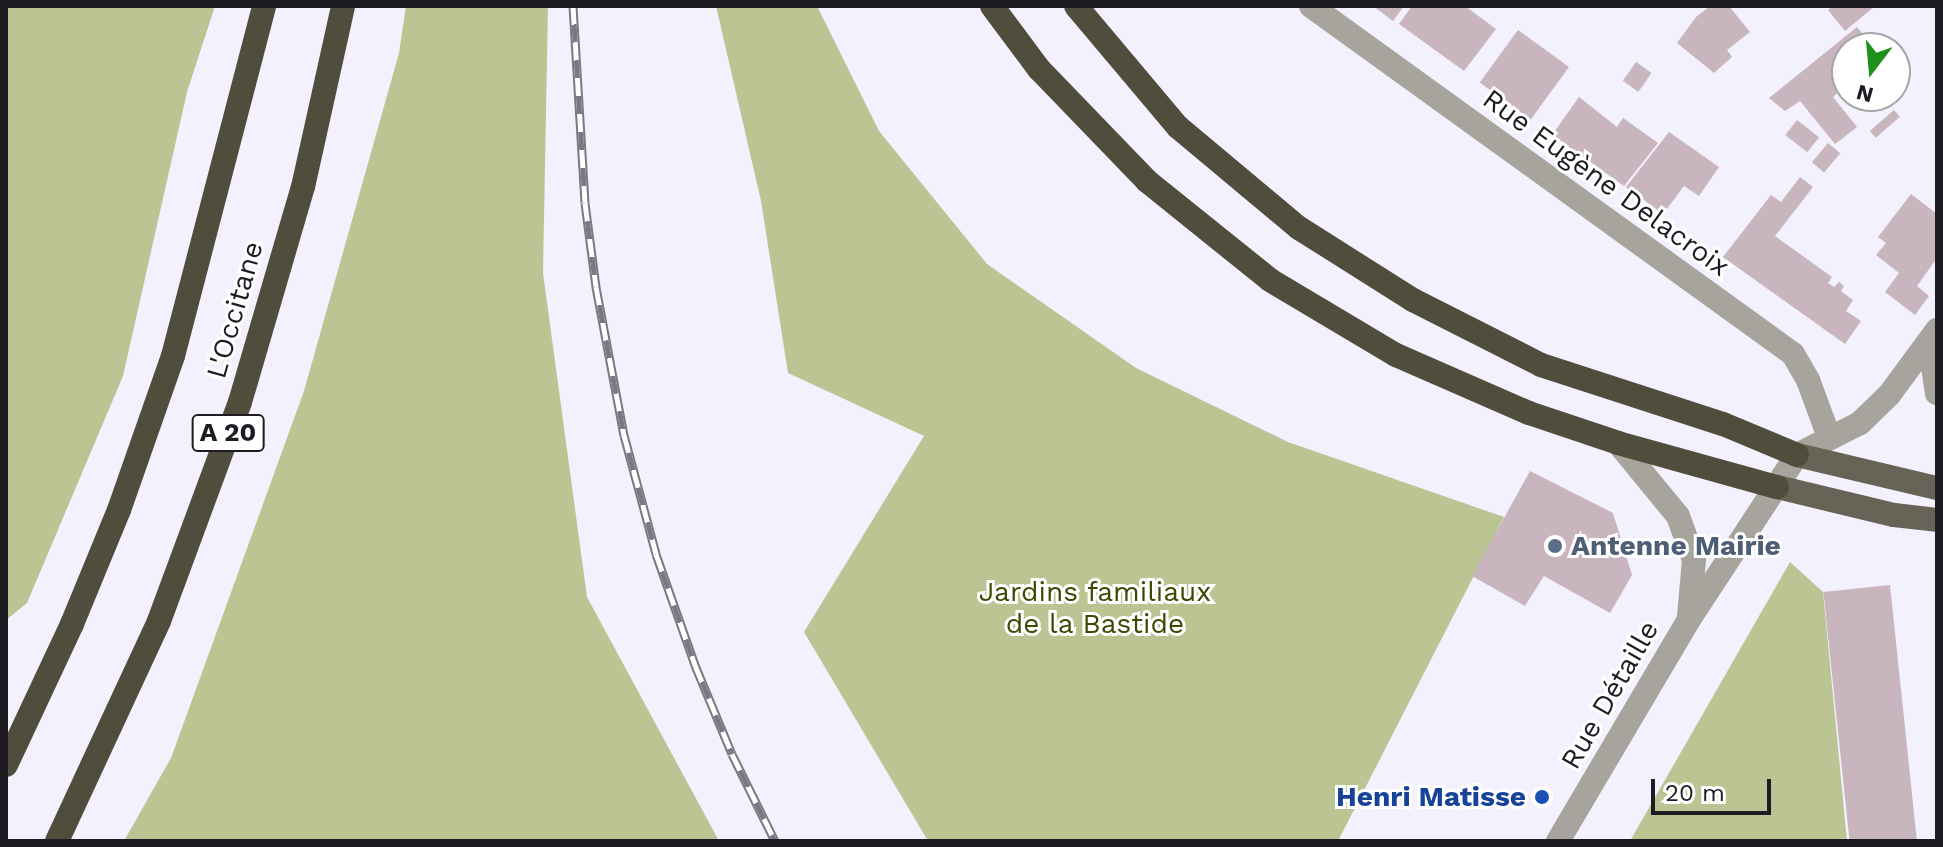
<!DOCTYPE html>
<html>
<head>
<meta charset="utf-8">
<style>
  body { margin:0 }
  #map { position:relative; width:1943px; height:847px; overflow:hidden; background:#f2f1fd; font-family:"Work Sans",sans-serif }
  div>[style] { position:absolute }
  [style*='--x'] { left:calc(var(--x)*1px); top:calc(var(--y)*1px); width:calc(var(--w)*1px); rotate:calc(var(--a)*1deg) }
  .green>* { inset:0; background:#bbc593 }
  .building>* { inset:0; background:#c8b5be; transform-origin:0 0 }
  .minor>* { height:24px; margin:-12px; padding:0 12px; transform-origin:12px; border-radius:12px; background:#a6a49c }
  .major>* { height:24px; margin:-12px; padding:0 12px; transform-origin:12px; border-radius:12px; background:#676356 }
  .highway>* { height:24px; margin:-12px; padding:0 12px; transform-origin:12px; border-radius:12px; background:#514d3d }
  .rail>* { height:9px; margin-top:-4.5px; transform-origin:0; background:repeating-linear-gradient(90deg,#fff 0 18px,#7a7983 0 36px); box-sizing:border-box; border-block:2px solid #7a7983 }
  .dots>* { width:22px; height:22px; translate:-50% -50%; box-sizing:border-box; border:4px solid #fff; border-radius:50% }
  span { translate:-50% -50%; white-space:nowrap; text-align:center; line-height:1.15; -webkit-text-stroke:6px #fff; paint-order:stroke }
  .shield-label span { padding:2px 6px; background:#fff; border:2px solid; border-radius:6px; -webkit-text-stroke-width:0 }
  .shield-label { font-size:26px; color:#1d1c23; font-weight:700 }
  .street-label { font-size:28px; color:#1d1c23 }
  .service-label { font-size:28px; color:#4e5e75; font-weight:700 }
  .left { translate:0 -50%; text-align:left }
  .park-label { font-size:28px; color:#3f4802 }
  .transit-label { font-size:28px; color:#164399; font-weight:700 }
  .right { translate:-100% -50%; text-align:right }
  .frame { position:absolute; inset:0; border:8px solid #1d1c23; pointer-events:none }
  .north { position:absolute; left:1831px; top:32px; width:80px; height:80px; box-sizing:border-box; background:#fff; border:2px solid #a5a4a7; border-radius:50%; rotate:196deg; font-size:22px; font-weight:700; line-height:32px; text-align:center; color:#1d1c23 }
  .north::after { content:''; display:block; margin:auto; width:28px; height:36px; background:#1f911b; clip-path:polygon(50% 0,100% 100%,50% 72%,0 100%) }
  .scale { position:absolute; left:1651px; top:779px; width:120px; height:36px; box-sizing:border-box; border:4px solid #1d1c23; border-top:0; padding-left:10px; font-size:24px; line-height:28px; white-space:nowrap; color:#1d1c23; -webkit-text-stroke:6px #fff; paint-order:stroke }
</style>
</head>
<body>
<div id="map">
  <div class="green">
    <div style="clip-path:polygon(6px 6px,215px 6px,187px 92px,123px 376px,27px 603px,6px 620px)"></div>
    <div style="clip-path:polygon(406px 6px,548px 6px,543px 273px,587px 597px,719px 841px,124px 841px,171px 758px,304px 391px,399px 53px)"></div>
    <div style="clip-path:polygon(716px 6px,817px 6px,879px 131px,987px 264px,1136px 368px,1288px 442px,1504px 517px,1338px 841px,928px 841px,804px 632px,924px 436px,788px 373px,761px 201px)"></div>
    <div style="clip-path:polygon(1790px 562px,1823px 592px,1847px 841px,1630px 841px)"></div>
  </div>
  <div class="building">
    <div style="clip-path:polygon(1373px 6px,1404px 6px,1393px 21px)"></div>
    <div style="clip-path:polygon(1412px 6px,1465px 6px,1496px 29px,1464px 71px,1399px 24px)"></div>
    <div style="clip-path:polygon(1710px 6px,1729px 6px,1750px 32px,1727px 50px,1732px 57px,1714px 73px,1677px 43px,1696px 17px)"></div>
    <div style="clip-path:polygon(1833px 6px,1875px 6px,1845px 31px,1828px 10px)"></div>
    <div style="clip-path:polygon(1857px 27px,1875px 48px,1847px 48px,1847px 83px,1833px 97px,1857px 127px,1835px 144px,1800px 101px,1785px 111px,1769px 98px)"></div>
    <div style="left:1518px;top:30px;width:63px;height:65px;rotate:36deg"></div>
    <div style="left:1636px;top:62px;width:19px;height:23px;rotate:35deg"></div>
    <div style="clip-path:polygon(1579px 97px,1617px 127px,1623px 118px,1658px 143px,1624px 186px,1552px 135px)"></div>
    <div style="left:1894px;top:110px;width:9px;height:32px;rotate:49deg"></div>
    <div style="left:1797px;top:120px;width:28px;height:19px;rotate:38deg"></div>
    <div style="clip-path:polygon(1669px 132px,1719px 167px,1699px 196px,1684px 186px,1663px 214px,1626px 187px)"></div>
    <div style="left:1828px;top:143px;width:16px;height:25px;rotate:40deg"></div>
    <div style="clip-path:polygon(1800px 177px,1813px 187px,1775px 236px,1832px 277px,1828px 283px,1834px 287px,1839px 282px,1844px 286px,1841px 291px,1853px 300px,1846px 311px,1861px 321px,1845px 344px,1723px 257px,1771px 195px,1781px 202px)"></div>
    <div style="clip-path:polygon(1911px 194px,1937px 214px,1937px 258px,1917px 286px,1929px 296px,1915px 315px,1885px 292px,1899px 273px,1876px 255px,1886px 243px,1878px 237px)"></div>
    <div style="clip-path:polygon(1530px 471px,1613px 513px,1632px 575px,1610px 613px,1544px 576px,1525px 606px,1472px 576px)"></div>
    <div style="left:1890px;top:585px;width:257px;height:67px;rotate:84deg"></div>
  </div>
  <div class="minor">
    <div style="--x:1311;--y:6;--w:594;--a:35.83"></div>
    <div style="--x:1793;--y:354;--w:30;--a:60"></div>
    <div style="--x:1808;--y:380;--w:61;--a:69.8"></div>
    <div style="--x:1929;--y:341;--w:53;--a:81.3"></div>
    <div style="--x:1618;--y:443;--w:94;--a:50.6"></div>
    <div style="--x:1678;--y:516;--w:47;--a:70"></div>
    <div style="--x:1694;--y:560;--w:56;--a:95.1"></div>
    <div style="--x:1558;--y:841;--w:256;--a:-59.4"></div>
    <div style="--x:1688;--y:621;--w:199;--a:-56.7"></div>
    <div style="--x:1797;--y:455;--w:71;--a:-26.9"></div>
    <div style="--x:1860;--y:423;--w:40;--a:-44"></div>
    <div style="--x:1889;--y:395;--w:81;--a:-53.6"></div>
  </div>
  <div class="major">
    <div style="--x:1797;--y:455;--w:144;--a:13.3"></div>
    <div style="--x:1777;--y:487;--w:120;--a:13.5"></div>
    <div style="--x:1894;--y:515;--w:43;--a:6.6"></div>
  </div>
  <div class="highway">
    <div style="--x:992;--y:6;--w:79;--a:53.3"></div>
    <div style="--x:1039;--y:69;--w:156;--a:46"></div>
    <div style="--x:1147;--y:181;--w:158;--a:38.8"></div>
    <div style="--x:1270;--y:280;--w:147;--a:30.8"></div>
    <div style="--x:1396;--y:355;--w:145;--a:23.6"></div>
    <div style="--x:1529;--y:413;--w:94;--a:18.6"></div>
    <div style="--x:1618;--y:443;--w:165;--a:15.5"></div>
    <div style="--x:1076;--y:6;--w:158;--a:49.9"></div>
    <div style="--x:1178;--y:127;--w:158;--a:39.9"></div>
    <div style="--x:1299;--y:228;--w:135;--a:32.3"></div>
    <div style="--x:1413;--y:300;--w:144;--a:26.9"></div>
    <div style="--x:1541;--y:365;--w:191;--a:18"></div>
    <div style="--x:1723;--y:424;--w:80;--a:22.7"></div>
    <div style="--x:6;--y:765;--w:156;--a:-64.9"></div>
    <div style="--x:72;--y:624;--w:123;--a:-67.6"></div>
    <div style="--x:119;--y:510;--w:163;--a:-70.7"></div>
    <div style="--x:173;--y:356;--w:362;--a:-75.4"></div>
    <div style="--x:57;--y:841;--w:242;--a:-65.1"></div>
    <div style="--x:159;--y:621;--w:233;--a:-69.7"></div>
    <div style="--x:240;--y:402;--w:224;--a:-73.7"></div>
    <div style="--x:303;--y:187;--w:185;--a:-77.5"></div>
  </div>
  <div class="rail">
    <div style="--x:573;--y:6;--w:197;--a:86.5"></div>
    <div style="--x:585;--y:203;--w:85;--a:82.5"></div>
    <div style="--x:596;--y:287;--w:151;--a:79.3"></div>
    <div style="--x:624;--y:435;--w:123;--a:74.9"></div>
    <div style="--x:656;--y:554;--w:118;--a:70.6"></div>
    <div style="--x:695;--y:665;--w:96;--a:67.4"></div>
    <div style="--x:732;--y:754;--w:97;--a:63.7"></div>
  </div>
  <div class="dots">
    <div style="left:1555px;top:546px;background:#5c6f8a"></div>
    <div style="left:1542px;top:797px;background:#1a4fb4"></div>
  </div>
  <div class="shield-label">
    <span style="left:228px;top:433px">A 20</span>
  </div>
  <div class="street-label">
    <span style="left:1606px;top:183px;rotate:36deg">Rue Eugène Delacroix</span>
    <span style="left:235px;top:310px;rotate:-74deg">L'Occitane</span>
    <span style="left:1610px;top:695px;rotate:-60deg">Rue Détaille</span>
  </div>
  <div class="service-label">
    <span class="left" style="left:1571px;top:546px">Antenne Mairie</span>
  </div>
  <div class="park-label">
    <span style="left:1095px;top:608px">Jardins familiaux<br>de la Bastide</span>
  </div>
  <div class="transit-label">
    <span class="right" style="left:1526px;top:797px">Henri Matisse</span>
  </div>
  <div class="frame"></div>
  <div class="north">N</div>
  <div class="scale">20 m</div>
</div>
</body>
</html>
